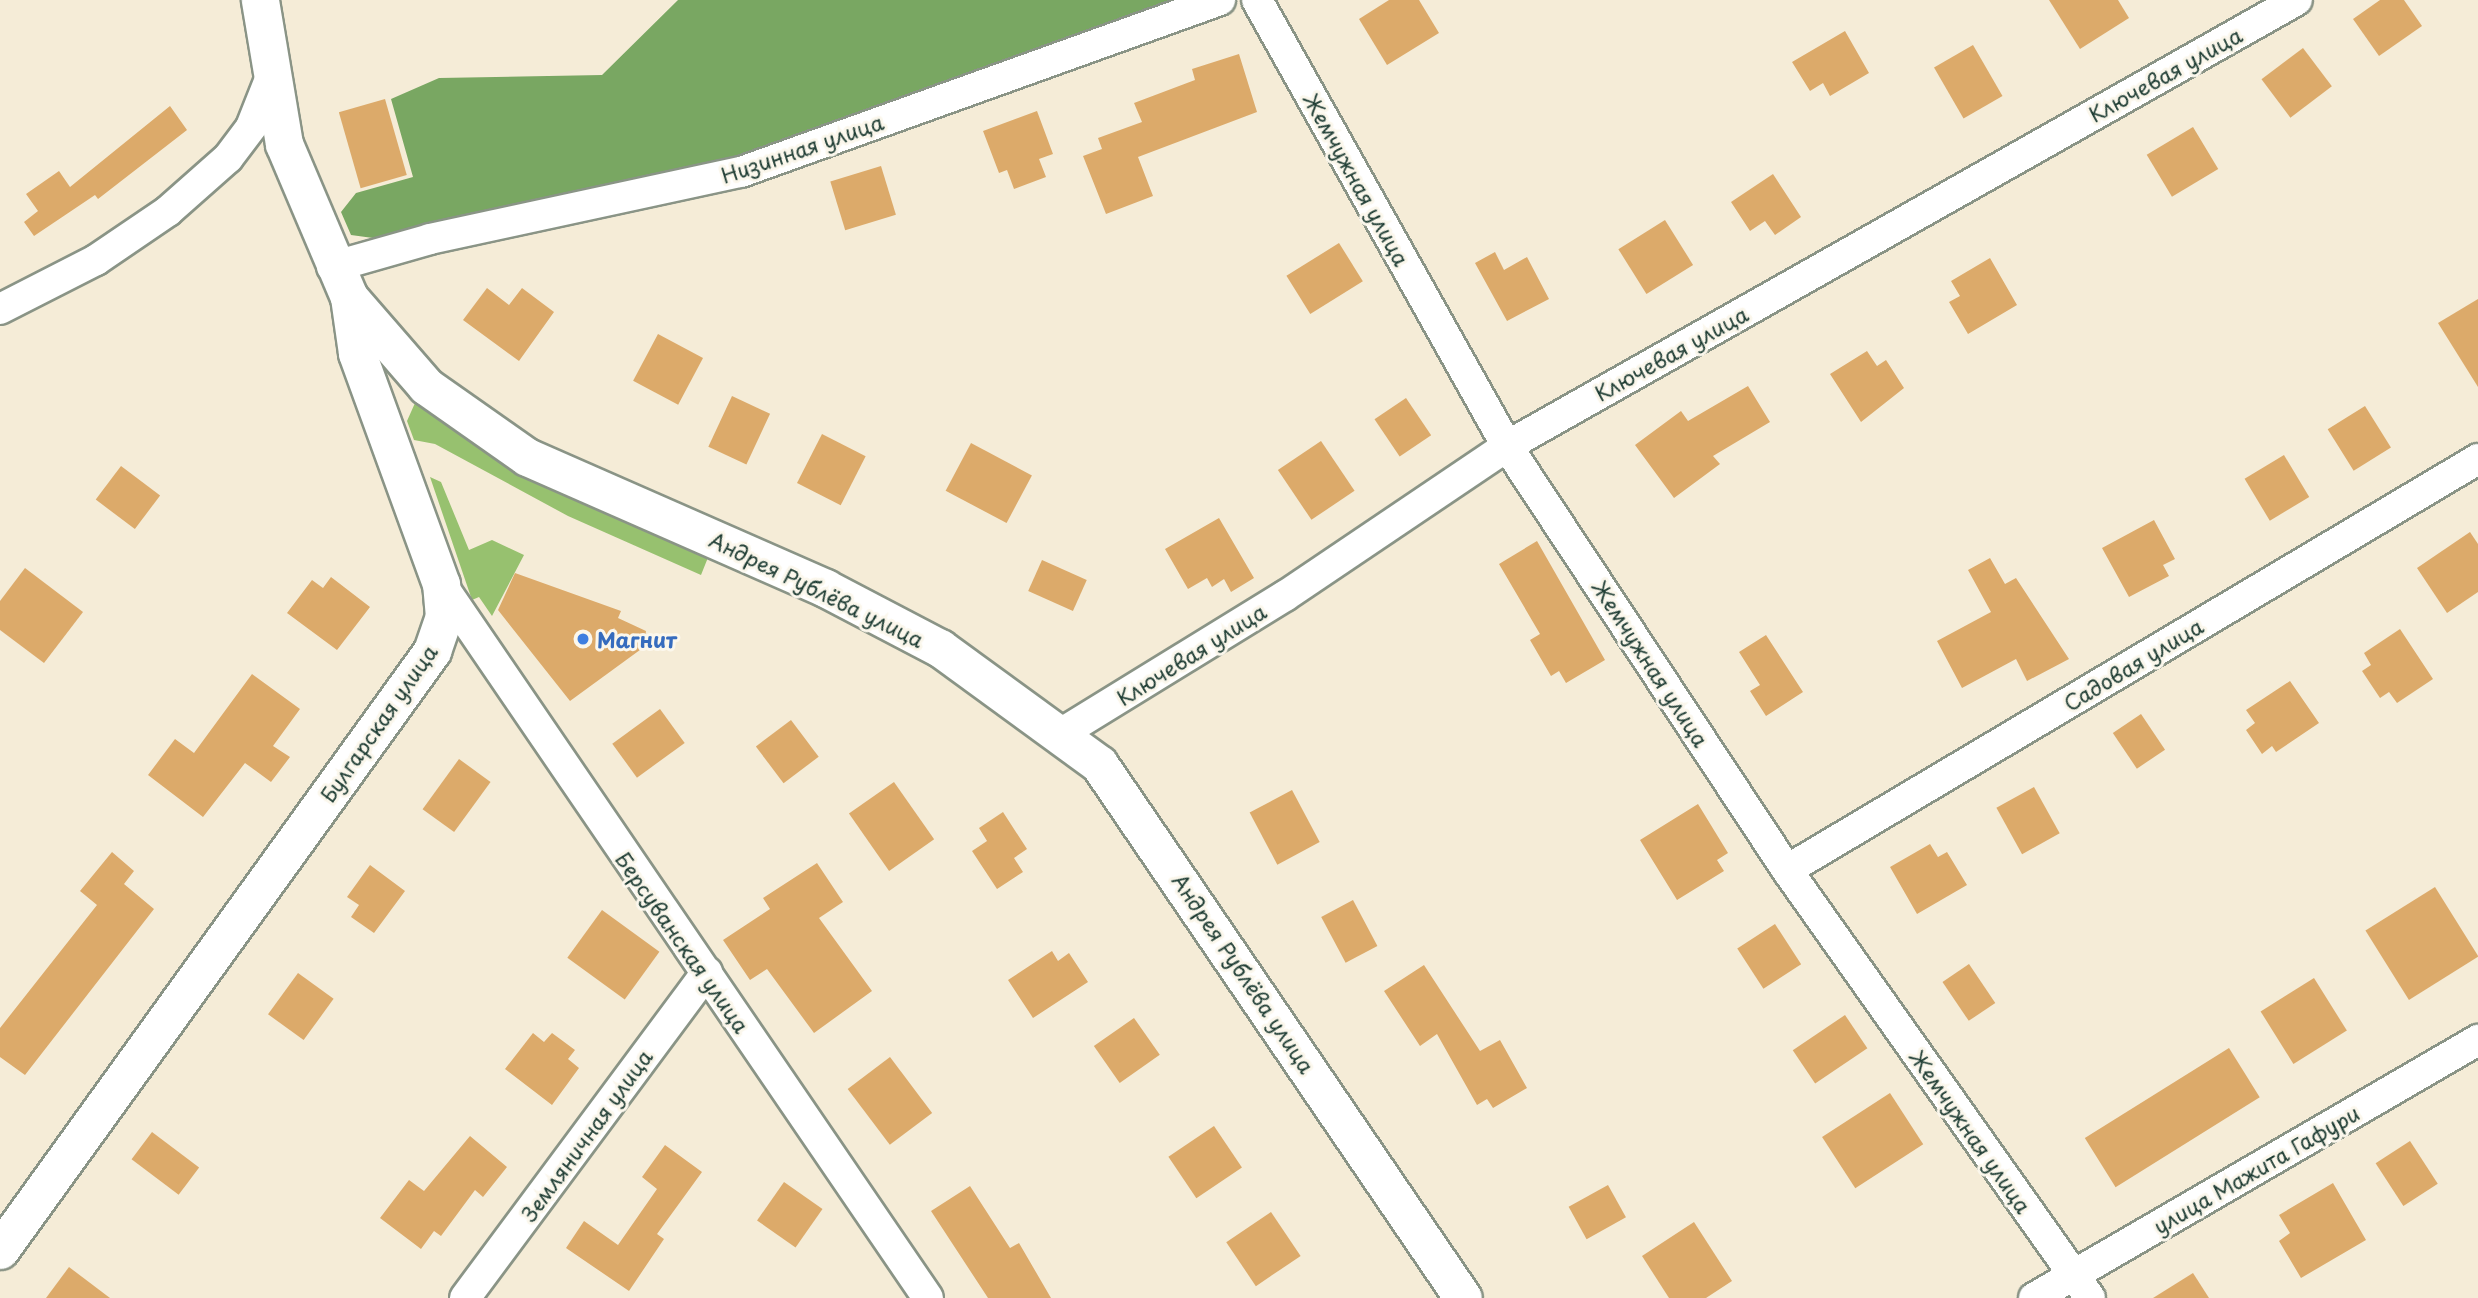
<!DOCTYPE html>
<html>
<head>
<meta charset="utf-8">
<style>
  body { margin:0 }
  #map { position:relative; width:2478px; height:1298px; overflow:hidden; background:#f5ecd7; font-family:"Playpen Sans",sans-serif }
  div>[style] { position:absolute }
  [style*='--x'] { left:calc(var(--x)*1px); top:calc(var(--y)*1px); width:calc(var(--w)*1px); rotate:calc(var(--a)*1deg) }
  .green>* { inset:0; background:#97c16f }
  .forest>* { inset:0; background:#79a762 }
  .building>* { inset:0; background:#dcaa6a; transform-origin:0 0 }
  .roads { filter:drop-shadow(2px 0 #8a9486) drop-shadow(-2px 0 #8a9486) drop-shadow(0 2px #8a9486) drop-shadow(0 -2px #8a9486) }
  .minor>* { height:30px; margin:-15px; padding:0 15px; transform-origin:15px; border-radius:15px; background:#fff }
  .tertiary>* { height:37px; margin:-18.5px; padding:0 18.5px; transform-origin:18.5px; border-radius:18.5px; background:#fff }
  .dots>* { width:19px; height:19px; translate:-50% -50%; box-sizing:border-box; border:4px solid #fbf7ec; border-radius:50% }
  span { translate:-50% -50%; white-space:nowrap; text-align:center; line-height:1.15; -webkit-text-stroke:6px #fbf7ec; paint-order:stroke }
  .street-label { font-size:21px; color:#1f3d34 }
  .shop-label { font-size:21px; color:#366cbe; font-weight:700 }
  .left { translate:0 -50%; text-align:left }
</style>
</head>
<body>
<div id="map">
  <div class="green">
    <div style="clip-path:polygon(415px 403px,549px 486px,709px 555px,701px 575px,568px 516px,435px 444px,414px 440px,407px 421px)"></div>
    <div style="clip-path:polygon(430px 477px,441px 482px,469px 550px,492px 540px,524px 555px,492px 616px,479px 597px,472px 600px)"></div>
  </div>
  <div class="forest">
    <div style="clip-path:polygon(678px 0,1175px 0,812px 139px,373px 238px,351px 235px,341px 212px,356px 193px,413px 177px,391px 99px,439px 78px,602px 75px)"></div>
  </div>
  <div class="building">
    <div style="clip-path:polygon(1389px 0,1419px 0,1439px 33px,1387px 65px,1359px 19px)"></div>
    <div style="clip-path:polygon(2049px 0,2118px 0,2129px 18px,2080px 49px)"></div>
    <div style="clip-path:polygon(2380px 0,2404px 0,2422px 26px,2379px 56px,2353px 19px)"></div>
    <div style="clip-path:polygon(1845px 31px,1869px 73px,1830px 96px,1823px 83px,1810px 91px,1792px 62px)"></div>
    <div style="left:1973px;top:45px;width:59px;height:45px;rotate:60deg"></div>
    <div style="left:2303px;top:48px;width:48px;height:52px;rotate:53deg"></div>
    <div style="clip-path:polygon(1239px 54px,1257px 112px,1138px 157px,1153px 196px,1106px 214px,1083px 156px,1102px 149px,1098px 138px,1142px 122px,1134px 103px,1195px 80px,1192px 69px)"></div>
    <div style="left:385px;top:99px;width:79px;height:48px;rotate:74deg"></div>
    <div style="clip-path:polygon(170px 106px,187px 130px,98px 199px,95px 195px,34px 236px,24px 222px,38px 211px,26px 194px,59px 171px,70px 187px)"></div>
    <div style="clip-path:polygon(1037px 111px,1053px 154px,1039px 159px,1046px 177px,1014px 189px,1007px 170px,999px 173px,983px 131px)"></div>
    <div style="left:2193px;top:127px;width:49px;height:54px;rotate:59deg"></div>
    <div style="left:881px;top:166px;width:51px;height:53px;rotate:73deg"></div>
    <div style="clip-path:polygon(1773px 174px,1801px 217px,1775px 235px,1765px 221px,1750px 231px,1731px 202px)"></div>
    <div style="left:1665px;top:220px;width:53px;height:55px;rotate:58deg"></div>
    <div style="left:1339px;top:243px;width:45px;height:62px;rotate:58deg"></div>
    <div style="clip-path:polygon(1495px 252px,1504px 270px,1527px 257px,1549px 299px,1507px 321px,1475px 263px)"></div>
    <div style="clip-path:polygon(1990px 258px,2017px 305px,1968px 334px,1949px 302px,1960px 296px,1951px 281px)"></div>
    <div style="clip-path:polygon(487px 288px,509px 305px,522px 288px,554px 312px,519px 361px,463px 320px)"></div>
    <div style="clip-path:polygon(2478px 299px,2478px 387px,2438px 323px)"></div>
    <div style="left:658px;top:334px;width:51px;height:53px;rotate:28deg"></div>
    <div style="clip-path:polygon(1867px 351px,1877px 366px,1886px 360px,1904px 388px,1861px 422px,1830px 374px)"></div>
    <div style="clip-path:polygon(1748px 386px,1770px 422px,1713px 456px,1720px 464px,1674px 498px,1635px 445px,1681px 411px,1688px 421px)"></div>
    <div style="left:732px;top:396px;width:42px;height:56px;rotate:25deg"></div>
    <div style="left:1406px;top:398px;width:45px;height:38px;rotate:56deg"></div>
    <div style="left:2365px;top:406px;width:49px;height:44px;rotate:58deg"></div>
    <div style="left:822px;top:434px;width:49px;height:55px;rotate:27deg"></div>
    <div style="left:1321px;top:441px;width:60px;height:52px;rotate:56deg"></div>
    <div style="left:971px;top:443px;width:69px;height:54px;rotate:28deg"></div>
    <div style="left:2284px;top:455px;width:49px;height:46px;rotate:59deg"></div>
    <div style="left:121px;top:466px;width:49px;height:42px;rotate:37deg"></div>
    <div style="clip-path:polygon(1219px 518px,1254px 578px,1231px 592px,1224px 579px,1212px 587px,1207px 578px,1188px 589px,1165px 549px)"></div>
    <div style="clip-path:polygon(2154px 520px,2175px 559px,2163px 565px,2169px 576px,2129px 597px,2102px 548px)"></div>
    <div style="clip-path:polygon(2470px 532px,2478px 544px,2478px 592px,2447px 613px,2417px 568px)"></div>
    <div style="clip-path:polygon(1537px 541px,1605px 660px,1566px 683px,1559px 671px,1551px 676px,1530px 640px,1540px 634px,1499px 564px)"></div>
    <div style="clip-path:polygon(1990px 558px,2005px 584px,2016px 578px,2069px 659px,2027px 681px,2016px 659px,1962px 688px,1937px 641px,1991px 612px,1968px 570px)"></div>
    <div style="left:1042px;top:560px;width:49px;height:34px;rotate:24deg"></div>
    <div style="clip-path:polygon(25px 568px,83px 612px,44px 663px,0 630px,0 601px)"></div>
    <div style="clip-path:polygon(515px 573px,621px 611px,618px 618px,646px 631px,644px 647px,570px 701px,498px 610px)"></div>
    <div style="clip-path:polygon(331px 577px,370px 607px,337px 650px,287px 613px,312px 580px,323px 588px)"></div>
    <div style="clip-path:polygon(2400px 629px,2433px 679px,2397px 703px,2389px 692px,2380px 698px,2362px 671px,2371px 665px,2364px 653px)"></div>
    <div style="clip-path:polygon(1766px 635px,1803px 692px,1766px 716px,1750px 691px,1760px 685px,1739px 652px)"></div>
    <div style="clip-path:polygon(252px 674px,300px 709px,273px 746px,290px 757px,271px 782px,245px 763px,203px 817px,148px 775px,175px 739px,194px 753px)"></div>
    <div style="clip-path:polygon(2290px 681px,2319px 723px,2276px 752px,2272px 746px,2262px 754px,2246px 730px,2255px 723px,2246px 710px)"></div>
    <div style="left:660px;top:709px;width:42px;height:59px;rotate:54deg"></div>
    <div style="left:2141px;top:714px;width:43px;height:34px;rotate:56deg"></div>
    <div style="left:791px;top:720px;width:46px;height:44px;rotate:53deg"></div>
    <div style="left:459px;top:759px;width:39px;height:62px;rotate:36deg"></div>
    <div style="left:894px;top:782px;width:70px;height:55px;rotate:55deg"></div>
    <div style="left:2034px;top:787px;width:53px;height:43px;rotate:61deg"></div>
    <div style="left:1292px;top:790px;width:59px;height:48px;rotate:62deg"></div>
    <div style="clip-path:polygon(1698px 804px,1728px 853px,1717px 860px,1724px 871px,1677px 900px,1640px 840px)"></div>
    <div style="clip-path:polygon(1003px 812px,1027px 849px,1014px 858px,1023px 872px,997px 889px,972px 851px,987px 841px,979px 828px)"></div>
    <div style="clip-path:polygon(1930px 844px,1938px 857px,1947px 852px,1967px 885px,1917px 914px,1890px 867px)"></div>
    <div style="clip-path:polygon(112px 852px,134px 871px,124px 884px,154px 909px,25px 1075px,0 1057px,0 1028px,97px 905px,80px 891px)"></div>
    <div style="clip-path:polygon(817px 863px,843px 902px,819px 918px,872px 991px,814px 1033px,767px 969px,750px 980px,723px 940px,770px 909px,763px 898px)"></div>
    <div style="clip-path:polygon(370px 865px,405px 891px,374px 933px,351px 917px,359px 905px,347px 897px)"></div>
    <div style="left:2435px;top:887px;width:82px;height:82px;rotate:58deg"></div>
    <div style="left:1353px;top:900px;width:52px;height:36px;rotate:62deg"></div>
    <div style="left:602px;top:910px;width:71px;height:59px;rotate:36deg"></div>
    <div style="left:1775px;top:924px;width:48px;height:45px;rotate:57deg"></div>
    <div style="clip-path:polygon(1052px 951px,1058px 961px,1069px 953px,1088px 982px,1033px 1018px,1008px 980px)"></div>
    <div style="left:1969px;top:964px;width:47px;height:32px;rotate:56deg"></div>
    <div style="clip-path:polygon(1424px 965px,1480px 1051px,1500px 1040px,1527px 1088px,1493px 1108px,1487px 1099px,1477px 1105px,1437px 1034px,1420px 1046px,1384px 991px)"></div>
    <div style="left:298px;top:973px;width:44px;height:51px;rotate:36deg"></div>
    <div style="left:2314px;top:978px;width:62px;height:63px;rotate:58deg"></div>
    <div style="left:1845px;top:1015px;width:40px;height:63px;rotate:56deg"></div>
    <div style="left:1134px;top:1018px;width:45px;height:49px;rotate:55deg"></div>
    <div style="clip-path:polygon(533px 1033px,544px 1042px,552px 1033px,575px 1050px,568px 1059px,579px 1068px,552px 1105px,505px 1069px)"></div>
    <div style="left:2229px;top:1048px;width:58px;height:170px;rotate:58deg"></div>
    <div style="left:890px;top:1057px;width:70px;height:53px;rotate:53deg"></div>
    <div style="left:1890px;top:1093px;width:61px;height:81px;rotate:57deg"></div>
    <div style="left:1214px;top:1126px;width:50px;height:55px;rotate:56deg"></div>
    <div style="left:152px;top:1132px;width:59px;height:34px;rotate:37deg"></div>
    <div style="clip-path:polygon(470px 1136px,507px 1167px,483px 1197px,475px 1190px,441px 1236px,434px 1231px,421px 1249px,380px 1218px,409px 1180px,424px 1191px)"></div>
    <div style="left:2410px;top:1141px;width:51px;height:41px;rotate:57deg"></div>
    <div style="clip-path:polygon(665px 1145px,702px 1172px,657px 1234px,664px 1239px,629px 1291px,566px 1248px,584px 1221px,618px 1245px,657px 1189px,642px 1177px)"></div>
    <div style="left:784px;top:1182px;width:47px;height:47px;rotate:35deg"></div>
    <div style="clip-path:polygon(2333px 1183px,2366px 1240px,2301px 1278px,2279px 1241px,2290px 1233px,2279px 1215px)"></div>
    <div style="left:1608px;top:1185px;width:37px;height:45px;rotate:61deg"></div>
    <div style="clip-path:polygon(970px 1186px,1010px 1248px,1019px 1243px,1051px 1298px,988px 1298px,931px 1211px)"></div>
    <div style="left:1271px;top:1212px;width:53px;height:54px;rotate:56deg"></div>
    <div style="clip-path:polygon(1694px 1222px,1732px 1281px,1706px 1298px,1669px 1298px,1642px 1256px)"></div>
    <div style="clip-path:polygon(69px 1267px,110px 1298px,46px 1298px)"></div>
    <div style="clip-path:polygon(2193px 1273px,2209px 1298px,2153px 1298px)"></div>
  </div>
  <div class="roads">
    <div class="minor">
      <div style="--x:1257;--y:0;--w:511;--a:60.73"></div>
      <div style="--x:1507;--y:446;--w:508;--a:56.56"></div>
      <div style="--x:1787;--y:870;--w:524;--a:54.7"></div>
      <div style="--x:332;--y:267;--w:102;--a:-15.9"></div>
      <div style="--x:430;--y:239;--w:318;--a:-12.2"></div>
      <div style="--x:741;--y:172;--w:509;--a:-19.75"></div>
      <div style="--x:0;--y:309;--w:108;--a:-27"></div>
      <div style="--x:96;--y:260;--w:87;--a:-34.2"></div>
      <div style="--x:168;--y:211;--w:80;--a:-41.5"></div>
      <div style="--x:228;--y:158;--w:39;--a:-53"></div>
      <div style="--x:251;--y:127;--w:52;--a:-68.4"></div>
      <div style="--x:441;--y:584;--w:864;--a:55.7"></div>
      <div style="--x:1062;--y:733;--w:262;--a:-31.6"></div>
      <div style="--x:1285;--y:596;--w:268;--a:-34"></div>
      <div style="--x:1507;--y:446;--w:907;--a:-29.45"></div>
      <div style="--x:1787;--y:870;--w:804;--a:-30.74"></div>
      <div style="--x:465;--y:1298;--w:406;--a:-53.4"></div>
      <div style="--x:2034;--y:1298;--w:514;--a:-30.16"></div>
    </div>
    <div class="tertiary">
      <div style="--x:349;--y:297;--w:118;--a:49.1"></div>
      <div style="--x:426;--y:386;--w:123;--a:35.1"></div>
      <div style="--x:527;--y:457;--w:326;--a:23.7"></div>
      <div style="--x:825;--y:588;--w:130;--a:27.6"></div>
      <div style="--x:940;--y:648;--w:197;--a:36.1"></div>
      <div style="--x:1099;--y:764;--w:646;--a:55.72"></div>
      <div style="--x:0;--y:1250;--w:739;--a:-54.2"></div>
      <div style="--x:432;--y:651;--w:36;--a:-71"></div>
      <div style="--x:444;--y:617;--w:33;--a:-95"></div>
      <div style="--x:441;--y:584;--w:246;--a:-110"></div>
      <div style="--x:357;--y:353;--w:57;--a:-98.1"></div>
      <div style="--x:349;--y:297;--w:166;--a:-113"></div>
      <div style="--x:284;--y:144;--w:146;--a:-99.5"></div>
    </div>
  </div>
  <div class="dots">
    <div style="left:583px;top:639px;background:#3f7fe0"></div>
  </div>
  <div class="street-label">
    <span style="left:2165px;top:74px;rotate:-29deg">Ключевая улица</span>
    <span style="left:802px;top:148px;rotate:-19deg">Низинная улица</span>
    <span style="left:1357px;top:179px;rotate:61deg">Жемчужная улица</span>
    <span style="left:1671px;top:353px;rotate:-29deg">Ключевая улица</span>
    <span style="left:817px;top:589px;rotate:26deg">Андрея Рублёва улица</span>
    <span style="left:1191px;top:654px;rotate:-32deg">Ключевая улица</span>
    <span style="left:1651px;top:663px;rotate:57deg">Жемчужная улица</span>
    <span style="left:2133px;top:664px;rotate:-31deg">Садовая улица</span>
    <span style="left:378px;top:723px;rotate:-55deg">Булгарская улица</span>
    <span style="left:683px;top:942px;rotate:55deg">Берсуванская улица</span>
    <span style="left:1244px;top:973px;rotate:56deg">Андрея Рублёва улица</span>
    <span style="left:1971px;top:1131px;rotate:55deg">Жемчужная улица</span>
    <span style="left:586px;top:1135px;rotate:-54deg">Земляничная улица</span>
    <span style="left:2256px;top:1169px;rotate:-30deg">улица Мажита Гафури</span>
  </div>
  <div class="shop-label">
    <span class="left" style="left:597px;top:639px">Магнит</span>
  </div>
</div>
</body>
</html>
